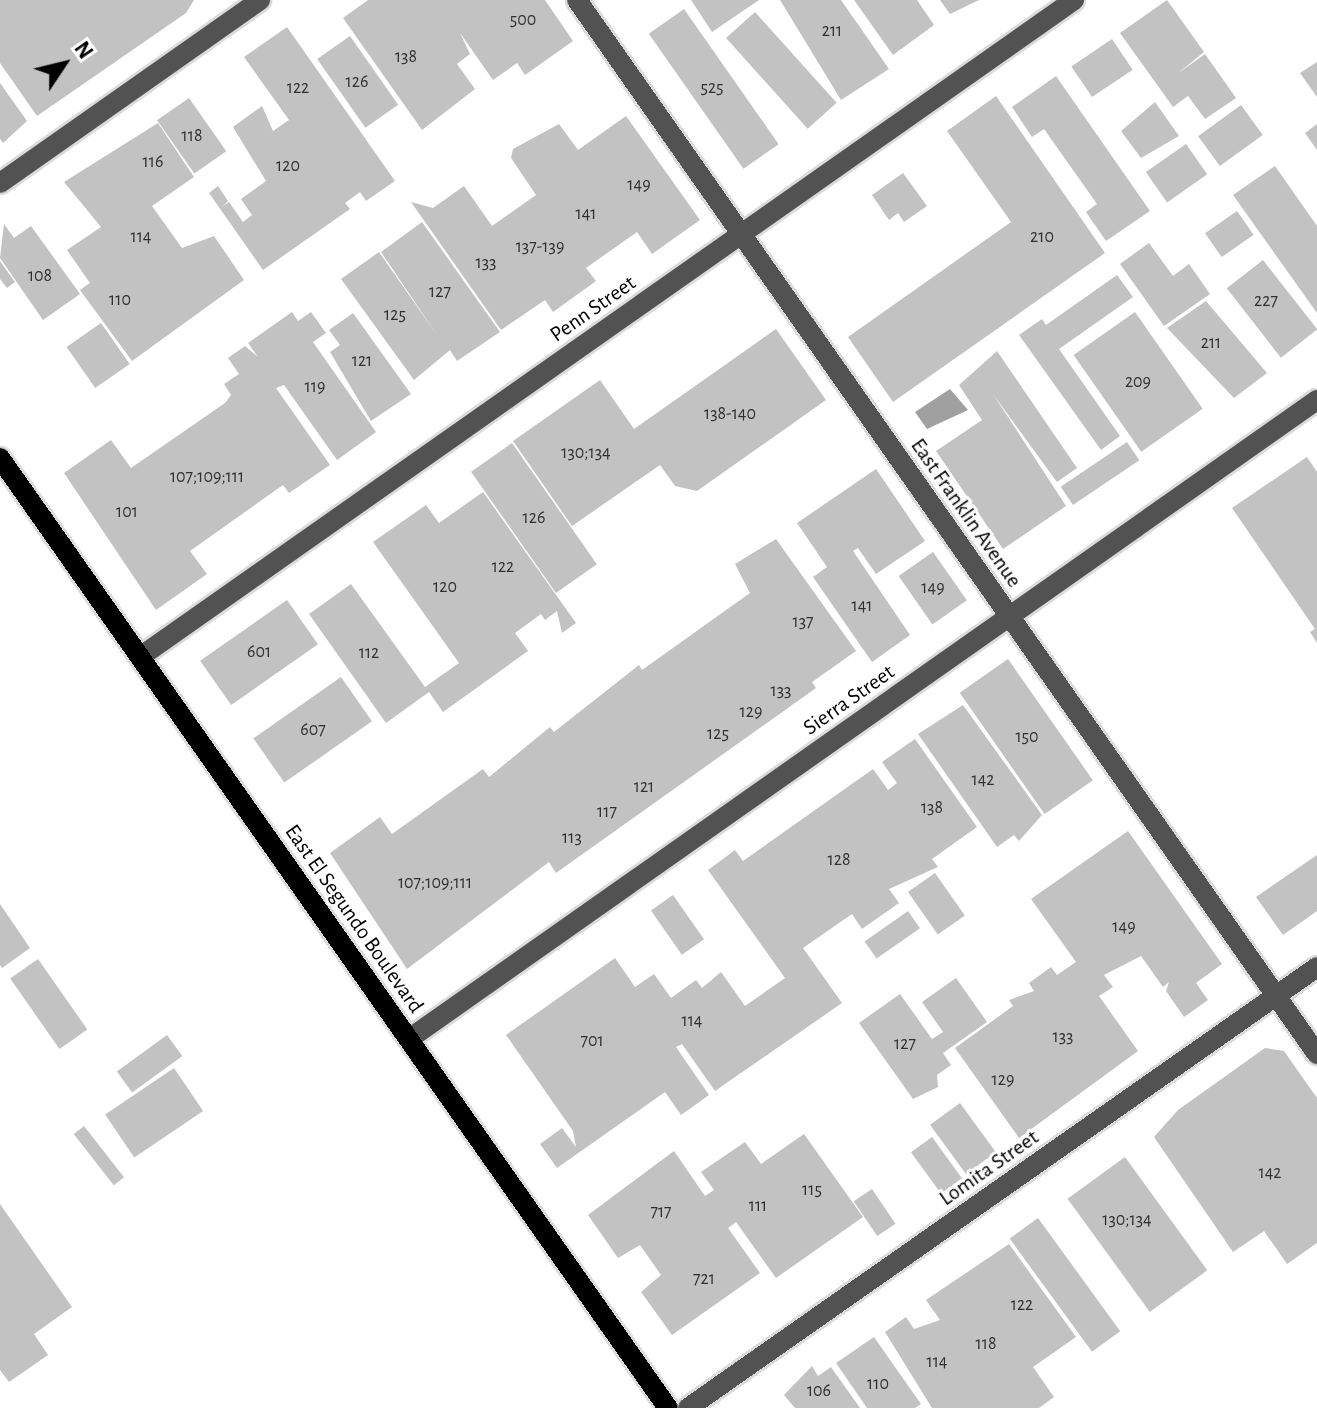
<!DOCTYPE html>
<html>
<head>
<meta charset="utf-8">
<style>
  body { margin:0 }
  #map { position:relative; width:1317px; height:1408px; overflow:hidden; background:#fff; font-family:"Alegreya Sans",sans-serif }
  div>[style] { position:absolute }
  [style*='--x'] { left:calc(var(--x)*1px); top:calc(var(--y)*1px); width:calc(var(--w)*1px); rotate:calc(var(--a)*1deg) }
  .water>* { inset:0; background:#a0a0a0 }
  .building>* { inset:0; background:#c2c2c2; transform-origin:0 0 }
  .roads { filter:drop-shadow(2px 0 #dbdbdb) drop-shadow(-2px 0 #dbdbdb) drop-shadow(0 2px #dbdbdb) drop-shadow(0 -2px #dbdbdb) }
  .minor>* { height:20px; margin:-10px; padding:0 10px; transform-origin:10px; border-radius:10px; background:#525252 }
  .major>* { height:20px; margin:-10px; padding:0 10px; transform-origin:10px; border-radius:10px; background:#000 }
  span { translate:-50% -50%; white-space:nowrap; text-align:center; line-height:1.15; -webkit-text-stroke:6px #fff; paint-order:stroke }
  .number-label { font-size:18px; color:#303030 }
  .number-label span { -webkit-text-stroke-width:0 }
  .street-label { font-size:22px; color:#000 }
  .north { position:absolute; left:24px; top:24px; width:80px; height:80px; -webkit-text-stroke:6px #fff; paint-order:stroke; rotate:55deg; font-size:22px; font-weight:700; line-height:32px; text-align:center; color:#000 }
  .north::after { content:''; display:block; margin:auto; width:28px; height:36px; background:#000; clip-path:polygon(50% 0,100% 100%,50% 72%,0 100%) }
</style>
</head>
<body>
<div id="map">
  <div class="water">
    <div style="clip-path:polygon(950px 389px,968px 410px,927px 429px,915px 412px)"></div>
  </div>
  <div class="building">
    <div style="clip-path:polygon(0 0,194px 0,186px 13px,37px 116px,0 63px)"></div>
    <div style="clip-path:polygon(368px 0,545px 0,573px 41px,525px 75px,517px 63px,493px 80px,460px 33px,470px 54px,457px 64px,475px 89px,422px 130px,343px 18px)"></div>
    <div style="clip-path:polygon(691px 0,759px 0,712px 32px)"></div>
    <div style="clip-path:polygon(780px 0,841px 0,889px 69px,841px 100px)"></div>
    <div style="clip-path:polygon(854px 0,917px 0,934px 25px,893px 55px)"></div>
    <div style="clip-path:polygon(940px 0,979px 0,950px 14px)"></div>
    <div style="clip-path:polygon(1167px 0,1204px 52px,1177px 74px,1205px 54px,1236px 98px,1205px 119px,1188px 96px,1173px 107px,1120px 33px)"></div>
    <div style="left:684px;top:9px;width:165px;height:43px;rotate:55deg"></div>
    <div style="left:755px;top:12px;width:122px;height:39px;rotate:48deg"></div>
    <div style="clip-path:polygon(287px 27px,395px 181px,366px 201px,360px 192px,345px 203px,350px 209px,263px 270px,209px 193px,218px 186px,228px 201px,222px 207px,229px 202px,243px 222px,252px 215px,241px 199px,266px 181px,233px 127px,262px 106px,273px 131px,289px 120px,244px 57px)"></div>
    <div style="left:350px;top:36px;width:84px;height:40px;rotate:55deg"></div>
    <div style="left:1112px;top:39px;width:37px;height:49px;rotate:56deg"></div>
    <div style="clip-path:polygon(1317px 62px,1317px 97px,1300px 73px)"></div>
    <div style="clip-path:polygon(1056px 76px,1150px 211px,1106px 241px,1086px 212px,1097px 204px,1044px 129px,1032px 137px,1012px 107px)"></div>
    <div style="clip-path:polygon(0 83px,27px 121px,3px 143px,0 139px)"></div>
    <div style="clip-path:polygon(996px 96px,1105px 253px,893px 402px,848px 337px,1011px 222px,947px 131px)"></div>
    <div style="left:189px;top:98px;width:65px;height:39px;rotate:55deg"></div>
    <div style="clip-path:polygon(1155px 102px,1179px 136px,1141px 158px,1121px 131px)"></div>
    <div style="left:1241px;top:105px;width:37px;height:53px;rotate:54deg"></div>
    <div style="clip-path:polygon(626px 116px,700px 220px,652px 254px,637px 232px,586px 268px,596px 281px,553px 312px,545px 300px,501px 330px,411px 202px,433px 208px,464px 186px,492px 226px,536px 195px,511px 158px,513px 149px,559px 124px,578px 150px)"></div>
    <div style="clip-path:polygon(158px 123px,194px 177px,152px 206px,182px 248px,214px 236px,244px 280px,132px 361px,80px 290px,90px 283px,67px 250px,101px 227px,64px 182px)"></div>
    <div style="clip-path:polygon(1317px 124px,1317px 150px,1305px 133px)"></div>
    <div style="left:1186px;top:144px;width:37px;height:49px;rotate:55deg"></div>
    <div style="clip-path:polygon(1275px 166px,1317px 226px,1317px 313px,1233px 195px)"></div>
    <div style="clip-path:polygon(903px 173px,927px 206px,904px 222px,898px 213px,889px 220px,872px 195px)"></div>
    <div style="left:1237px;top:211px;width:29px;height:39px;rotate:55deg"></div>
    <div style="clip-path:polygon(422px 222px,500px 332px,457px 361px,450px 350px,414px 380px,341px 279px,379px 252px,437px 335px,381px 252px)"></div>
    <div style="clip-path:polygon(4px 224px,14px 238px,31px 226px,80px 294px,43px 320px,0 258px)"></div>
    <div style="clip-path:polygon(1149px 243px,1173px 276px,1189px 264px,1210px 294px,1164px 326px,1120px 264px)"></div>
    <div style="left:1263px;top:260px;width:88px;height:46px;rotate:52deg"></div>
    <div style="clip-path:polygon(0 261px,15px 282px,7px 288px,0 279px)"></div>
    <div style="clip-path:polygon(1117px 275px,1133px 297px,1059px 349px,1120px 436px,1101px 450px,1019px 335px,1042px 319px,1046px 325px)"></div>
    <div style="clip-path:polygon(1206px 301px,1267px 373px,1234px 398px,1167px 328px)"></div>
    <div style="clip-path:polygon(292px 312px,298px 321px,311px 312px,326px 333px,313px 342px,376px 432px,337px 460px,284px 385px,276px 388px,330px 465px,289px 493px,283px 485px,190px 551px,207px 574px,156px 610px,64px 473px,111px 440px,131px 468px,225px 403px,231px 395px,224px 384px,239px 374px,228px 358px,245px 346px,258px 357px,248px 343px)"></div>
    <div style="left:1135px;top:312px;width:118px;height:75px;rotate:55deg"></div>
    <div style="clip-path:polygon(353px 313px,411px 394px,371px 421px,330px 352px,340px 345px,329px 330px)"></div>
    <div style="left:101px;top:323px;width:50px;height:42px;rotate:55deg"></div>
    <div style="clip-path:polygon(776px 329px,826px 400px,697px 491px,675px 486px,660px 465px,572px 526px,513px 441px,600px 380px,634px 429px)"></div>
    <div style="clip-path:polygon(997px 351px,1077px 468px,1057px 482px,993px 394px,1066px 506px,1003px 549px,936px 451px,982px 420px,959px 385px)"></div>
    <div style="left:1127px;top:442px;width:22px;height:80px;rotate:56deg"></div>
    <div style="left:512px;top:443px;width:148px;height:50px;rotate:55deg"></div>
    <div style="clip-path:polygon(1307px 457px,1317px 472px,1317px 643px,1310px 632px,1315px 629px,1232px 508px)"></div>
    <div style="clip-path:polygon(876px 469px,925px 541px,876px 574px,858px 548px,853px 551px,910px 635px,872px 662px,813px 577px,827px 567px,797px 523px)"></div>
    <div style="clip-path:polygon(483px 492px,576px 623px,562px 633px,557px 611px,545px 620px,541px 614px,515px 633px,528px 651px,443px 712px,429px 692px,386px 723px,309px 614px,351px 584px,425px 687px,459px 663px,373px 542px,426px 505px,439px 523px)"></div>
    <div style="clip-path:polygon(776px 539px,856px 651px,812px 682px,816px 688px,556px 873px,549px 862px,407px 969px,330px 853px,380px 817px,392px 834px,483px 769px,489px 777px,550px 727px,554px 732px,639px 665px,642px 670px,750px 593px,735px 564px)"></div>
    <div style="left:933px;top:552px;width:59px;height:42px;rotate:55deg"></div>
    <div style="left:287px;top:600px;width:54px;height:106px;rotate:55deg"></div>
    <div style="left:1008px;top:659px;width:148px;height:59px;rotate:55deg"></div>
    <div style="left:341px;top:677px;width:54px;height:107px;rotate:55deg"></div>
    <div style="clip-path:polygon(963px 705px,1042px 815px,1019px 841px,1014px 835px,997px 847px,918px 734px)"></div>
    <div style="clip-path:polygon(915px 739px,977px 827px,932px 859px,938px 867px,889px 889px,899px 903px,862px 929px,852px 914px,803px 948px,842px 1003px,715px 1091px,682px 1044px,676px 1047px,709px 1095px,681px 1115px,665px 1092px,557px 1168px,540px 1144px,562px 1128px,576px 1147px,573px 1131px,506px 1035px,615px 958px,635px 987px,654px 974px,671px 998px,696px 980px,702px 988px,721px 972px,745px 1006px,785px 978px,708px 870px,735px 850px,743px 861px,873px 769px,888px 790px,897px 783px,882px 762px)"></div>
    <div style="clip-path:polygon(1128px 831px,1222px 964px,1196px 983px,1208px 1000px,1184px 1017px,1166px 991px,1169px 982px,1163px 987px,1141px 956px,1104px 975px,1113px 987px,1099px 996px,1138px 1051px,1019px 1138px,955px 1048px,1013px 1006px,1009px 1000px,1034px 991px,1029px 983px,1051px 967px,1057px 975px,1076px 962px,1031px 899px)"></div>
    <div style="clip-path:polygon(1317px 855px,1317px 911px,1283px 935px,1256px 897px)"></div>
    <div style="left:935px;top:873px;width:52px;height:33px;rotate:55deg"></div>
    <div style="left:673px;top:895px;width:54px;height:27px;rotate:55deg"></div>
    <div style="clip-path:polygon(0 904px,30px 948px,2px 968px,0 965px)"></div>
    <div style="left:908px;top:911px;width:21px;height:53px;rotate:55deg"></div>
    <div style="left:38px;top:959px;width:86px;height:34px;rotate:55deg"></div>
    <div style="clip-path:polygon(956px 978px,987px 1022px,943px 1053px,951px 1065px,937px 1075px,938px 1087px,913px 1099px,859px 1023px,900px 994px,932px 1039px,943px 1032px,922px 1002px)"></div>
    <div style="left:167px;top:1035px;width:26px;height:62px;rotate:54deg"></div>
    <div style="clip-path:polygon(1265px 1048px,1284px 1051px,1317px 1098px,1317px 1243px,1287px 1264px,1264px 1231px,1233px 1252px,1154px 1137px,1178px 1110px)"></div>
    <div style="left:174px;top:1068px;width:52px;height:83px;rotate:56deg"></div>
    <div style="left:960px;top:1103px;width:61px;height:37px;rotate:54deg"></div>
    <div style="left:84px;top:1126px;width:65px;height:13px;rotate:52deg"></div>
    <div style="clip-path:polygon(804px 1134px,863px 1217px,776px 1278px,736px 1222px,728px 1228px,760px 1273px,672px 1335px,641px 1292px,661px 1275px,640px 1245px,618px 1258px,588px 1215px,674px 1151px,705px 1196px,714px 1190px,701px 1172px,745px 1142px,761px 1164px)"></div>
    <div style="left:932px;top:1137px;width:51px;height:26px;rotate:54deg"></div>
    <div style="left:1125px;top:1157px;width:140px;height:71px;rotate:54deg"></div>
    <div style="left:872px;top:1189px;width:42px;height:22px;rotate:56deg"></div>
    <div style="clip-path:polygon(0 1204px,72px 1307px,34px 1334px,48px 1355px,9px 1382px,0 1370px)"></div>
    <div style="left:1038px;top:1218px;width:140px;height:35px;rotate:54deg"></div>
    <div style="clip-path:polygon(1009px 1244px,1076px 1337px,1033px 1367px,1054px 1397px,1039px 1408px,932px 1408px,885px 1332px,906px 1317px,914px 1329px,940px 1320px,926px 1300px)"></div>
    <div style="clip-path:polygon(874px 1337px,921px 1404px,915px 1408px,867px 1408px,836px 1363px)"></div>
    <div style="clip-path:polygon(812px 1366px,818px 1376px,831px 1367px,860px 1408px,795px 1408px,784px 1395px)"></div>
  </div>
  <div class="roads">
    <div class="minor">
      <div style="--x:577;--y:0;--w:1288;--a:54.93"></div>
      <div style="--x:0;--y:183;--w:318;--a:-35.1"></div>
      <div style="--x:140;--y:657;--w:1142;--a:-35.12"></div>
      <div style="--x:409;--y:1039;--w:1110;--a:-35.14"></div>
      <div style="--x:688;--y:1408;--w:768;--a:-35.03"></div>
    </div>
    <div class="major">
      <div style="--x:0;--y:458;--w:1161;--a:54.89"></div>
    </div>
  </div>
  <div class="number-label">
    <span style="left:523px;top:20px">500</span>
    <span style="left:832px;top:31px">211</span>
    <span style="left:406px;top:57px">138</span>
    <span style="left:357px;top:82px">126</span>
    <span style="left:298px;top:88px">122</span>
    <span style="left:712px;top:88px">525</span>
    <span style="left:192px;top:136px">118</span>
    <span style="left:153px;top:162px">116</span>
    <span style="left:288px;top:166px">120</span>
    <span style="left:639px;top:185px">149</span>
    <span style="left:586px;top:214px">141</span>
    <span style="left:141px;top:237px">114</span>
    <span style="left:1042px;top:237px">210</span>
    <span style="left:540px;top:247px">137-139</span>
    <span style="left:486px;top:263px">133</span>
    <span style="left:40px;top:276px">108</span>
    <span style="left:440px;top:292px">127</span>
    <span style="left:120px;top:300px">110</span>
    <span style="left:1266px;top:301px">227</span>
    <span style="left:395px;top:315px">125</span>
    <span style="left:1211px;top:343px">211</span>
    <span style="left:362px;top:361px">121</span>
    <span style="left:1138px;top:382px">209</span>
    <span style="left:315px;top:387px">119</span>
    <span style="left:730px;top:414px">138-140</span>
    <span style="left:586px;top:453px">130;134</span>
    <span style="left:207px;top:477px">107;109;111</span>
    <span style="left:127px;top:512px">101</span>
    <span style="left:534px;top:518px">126</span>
    <span style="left:503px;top:567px">122</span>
    <span style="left:445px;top:587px">120</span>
    <span style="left:933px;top:588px">149</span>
    <span style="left:862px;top:606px">141</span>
    <span style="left:803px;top:622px">137</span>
    <span style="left:259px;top:652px">601</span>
    <span style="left:369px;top:653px">112</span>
    <span style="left:781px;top:691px">133</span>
    <span style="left:751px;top:712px">129</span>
    <span style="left:313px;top:730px">607</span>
    <span style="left:718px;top:734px">125</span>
    <span style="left:1027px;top:737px">150</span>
    <span style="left:983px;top:780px">142</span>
    <span style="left:644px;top:787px">121</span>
    <span style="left:932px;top:808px">138</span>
    <span style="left:607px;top:812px">117</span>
    <span style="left:572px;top:838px">113</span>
    <span style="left:839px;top:860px">128</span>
    <span style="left:435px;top:883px">107;109;111</span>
    <span style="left:1124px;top:927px">149</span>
    <span style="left:692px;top:1021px">114</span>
    <span style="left:1063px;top:1037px">133</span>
    <span style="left:592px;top:1041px">701</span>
    <span style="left:905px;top:1044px">127</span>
    <span style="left:1003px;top:1080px">129</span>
    <span style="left:1270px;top:1173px">142</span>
    <span style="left:812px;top:1190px">115</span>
    <span style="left:758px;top:1206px">111</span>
    <span style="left:661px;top:1212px">717</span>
    <span style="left:1127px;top:1220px">130;134</span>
    <span style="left:704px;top:1279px">721</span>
    <span style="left:1022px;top:1305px">122</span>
    <span style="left:986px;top:1344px">118</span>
    <span style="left:937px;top:1362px">114</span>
    <span style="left:878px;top:1384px">110</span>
    <span style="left:819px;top:1391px">106</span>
  </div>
  <div class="street-label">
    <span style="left:593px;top:309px;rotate:-35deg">Penn Street</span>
    <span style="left:966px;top:513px;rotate:55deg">East Franklin Avenue</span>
    <span style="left:849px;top:700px;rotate:-35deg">Sierra Street</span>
    <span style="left:354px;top:919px;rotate:55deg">East El Segundo Boulevard</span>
    <span style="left:989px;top:1168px;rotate:-35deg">Lomita Street</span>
  </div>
  <div class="north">N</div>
</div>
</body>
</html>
